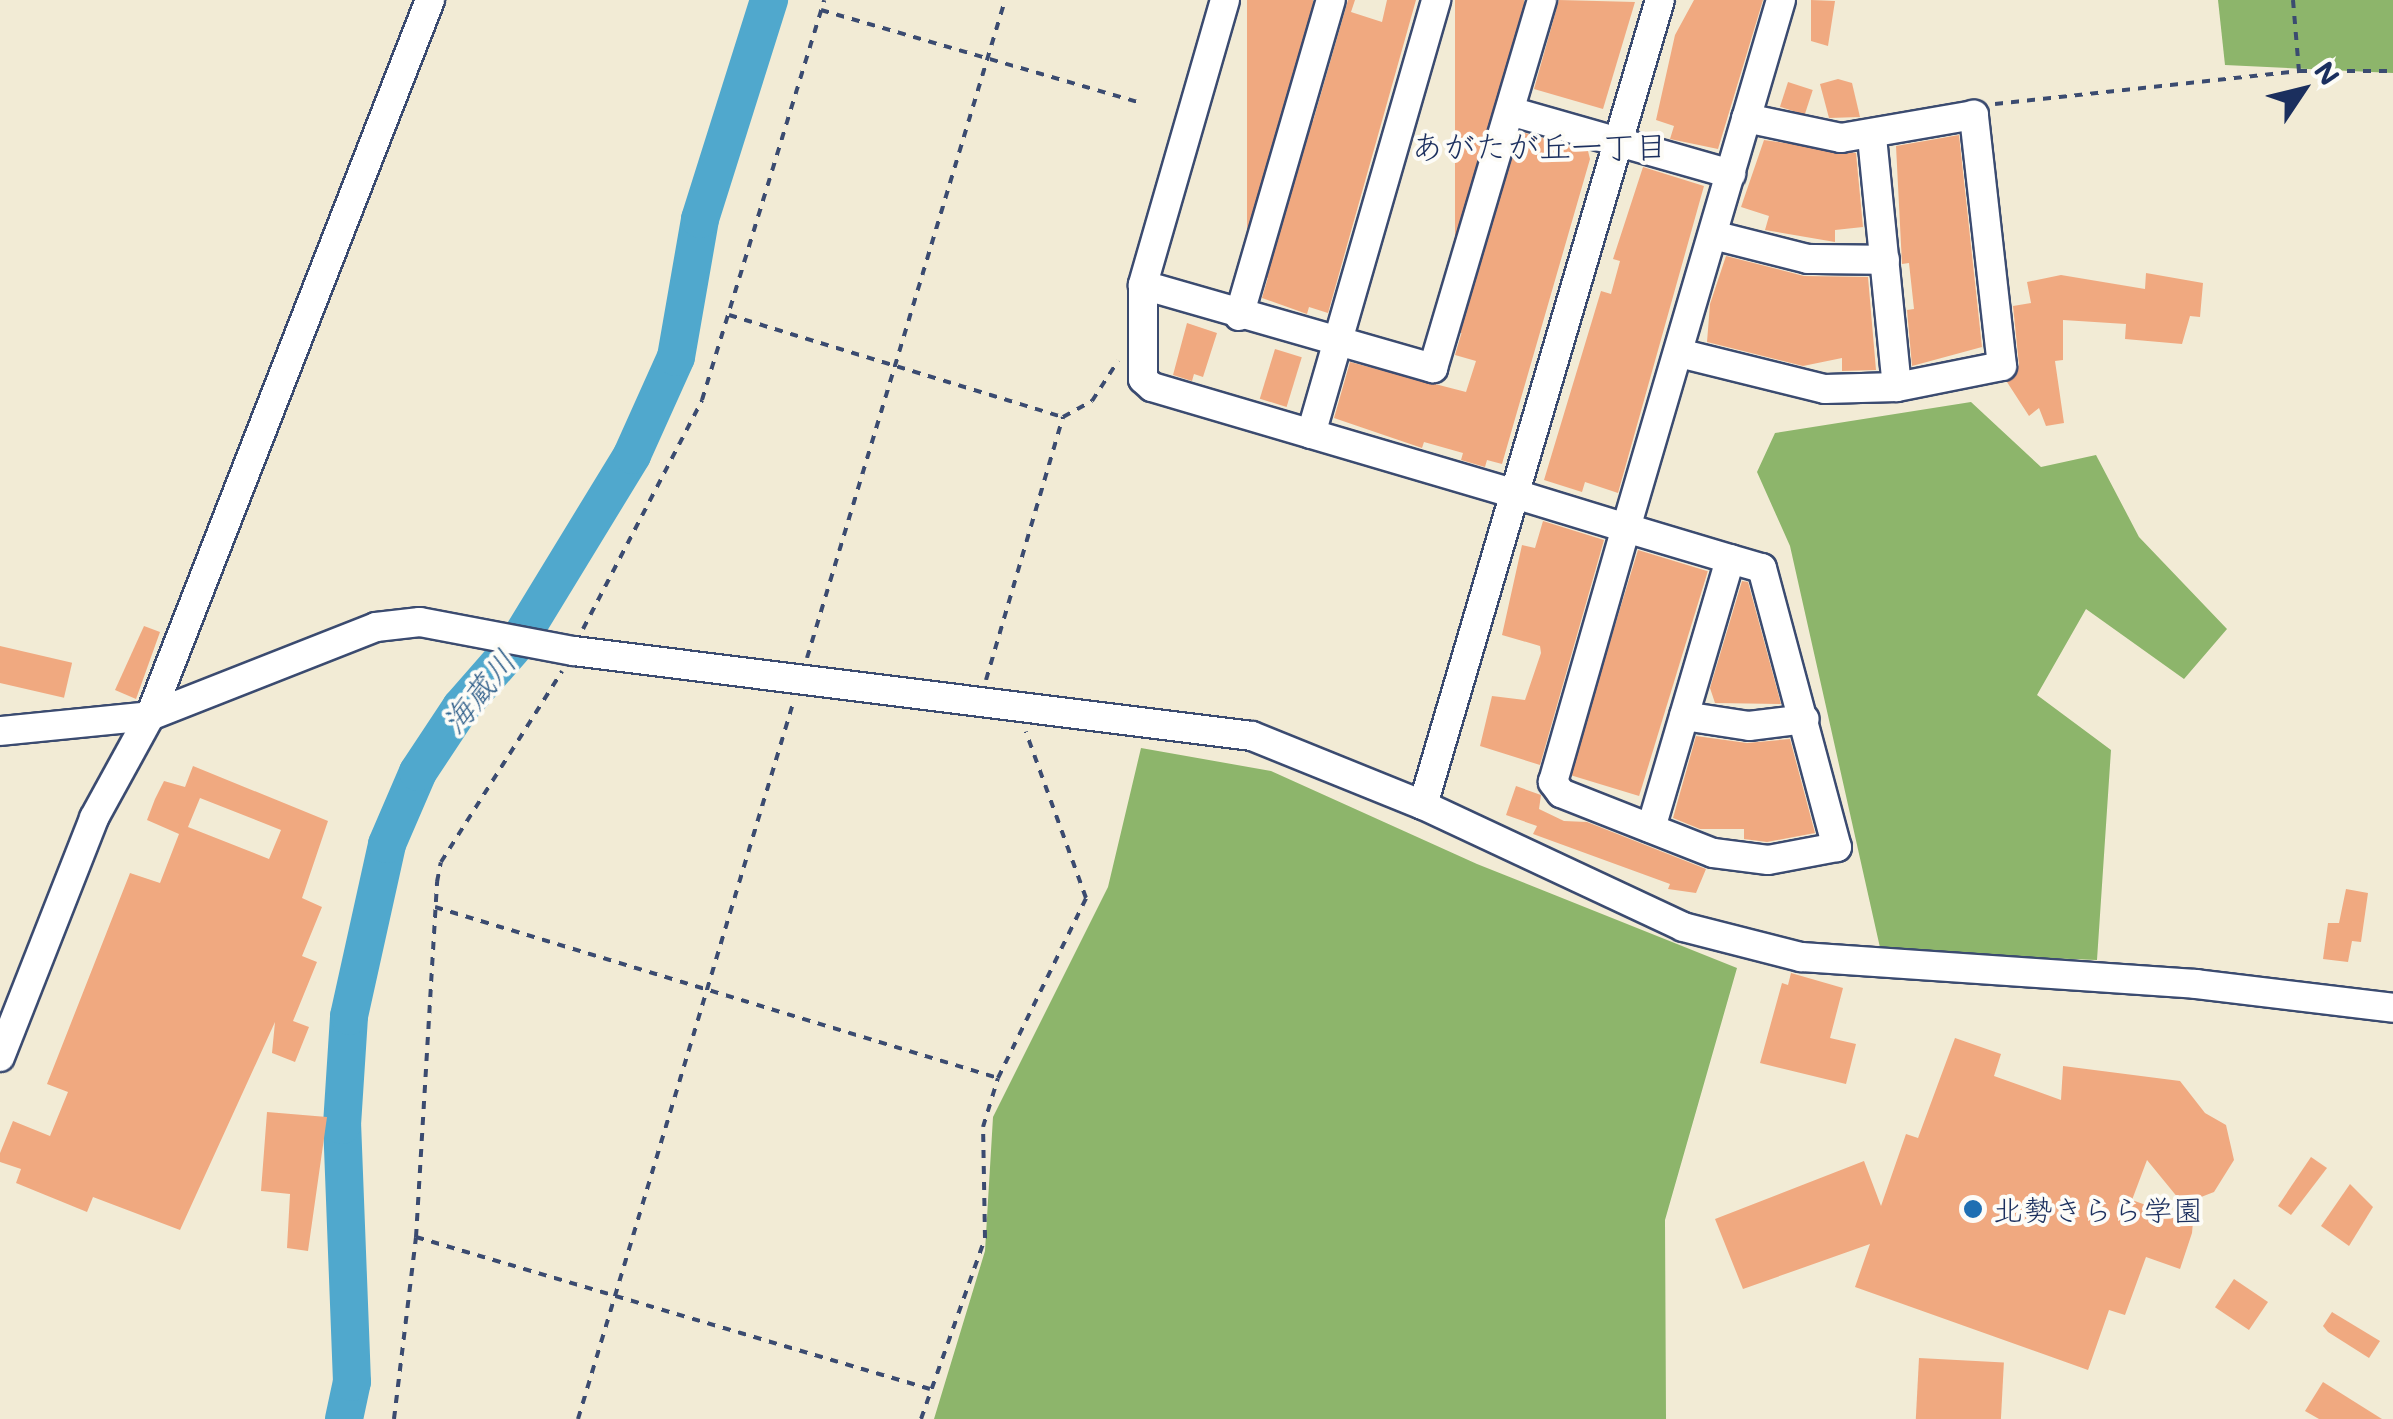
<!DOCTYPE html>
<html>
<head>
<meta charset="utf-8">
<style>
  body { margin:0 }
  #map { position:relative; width:2393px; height:1419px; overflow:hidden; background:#f2ebd5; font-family:Mali,"Klee One",sans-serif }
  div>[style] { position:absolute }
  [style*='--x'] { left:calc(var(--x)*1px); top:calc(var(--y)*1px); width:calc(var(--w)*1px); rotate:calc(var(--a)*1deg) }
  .forest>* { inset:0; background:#8db56b }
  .river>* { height:38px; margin:-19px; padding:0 19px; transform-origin:19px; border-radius:19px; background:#50a8cd }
  .building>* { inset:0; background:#f0a980; transform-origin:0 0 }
  .path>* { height:4px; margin-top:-2px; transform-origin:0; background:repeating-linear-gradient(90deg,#3b4b70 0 8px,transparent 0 16px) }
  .roads { filter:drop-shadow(2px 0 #3b4b70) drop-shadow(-2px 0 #3b4b70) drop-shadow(0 2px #3b4b70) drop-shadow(0 -2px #3b4b70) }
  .minor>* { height:28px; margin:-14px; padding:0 14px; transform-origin:14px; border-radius:14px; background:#fff }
  .dots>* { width:28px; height:28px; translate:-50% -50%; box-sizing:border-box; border:5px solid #fdfcf7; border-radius:50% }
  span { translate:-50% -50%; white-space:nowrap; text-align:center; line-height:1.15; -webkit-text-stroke:8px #fdfcf7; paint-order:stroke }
  .poi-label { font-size:30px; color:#1b2f5e }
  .left { translate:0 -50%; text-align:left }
  .neighbourhood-label { font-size:32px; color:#1b2f5e }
  .water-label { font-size:32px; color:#305f8a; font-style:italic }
  .north { position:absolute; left:2253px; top:40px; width:100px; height:100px; -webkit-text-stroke:8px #fdfcf7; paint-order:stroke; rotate:55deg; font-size:28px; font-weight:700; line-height:40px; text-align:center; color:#1b2f5e }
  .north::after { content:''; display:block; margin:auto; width:35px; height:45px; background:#1b2f5e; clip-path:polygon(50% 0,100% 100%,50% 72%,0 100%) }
</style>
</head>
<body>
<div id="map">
  <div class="forest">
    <div style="clip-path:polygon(2218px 0,2393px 0,2393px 73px,2225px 65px)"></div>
    <div style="clip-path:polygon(1971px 402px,2041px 467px,2096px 455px,2139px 537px,2227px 629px,2184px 679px,2086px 609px,2037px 695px,2111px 750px,2097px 960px,1881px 952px,1790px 546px,1757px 472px,1775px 433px)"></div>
    <div style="clip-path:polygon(1141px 748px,1271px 771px,1477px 864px,1737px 968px,1665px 1220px,1666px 1419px,934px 1419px,985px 1251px,993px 1117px,1108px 887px)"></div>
  </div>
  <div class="river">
    <div style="--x:344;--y:1419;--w:38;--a:-78"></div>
    <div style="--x:352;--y:1382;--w:257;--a:-92.2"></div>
    <div style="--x:342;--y:1125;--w:109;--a:-86.3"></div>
    <div style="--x:349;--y:1016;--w:176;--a:-77.5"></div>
    <div style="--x:387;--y:844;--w:78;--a:-66.7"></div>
    <div style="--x:418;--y:772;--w:78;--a:-56.5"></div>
    <div style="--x:461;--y:707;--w:86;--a:-48.8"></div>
    <div style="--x:518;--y:642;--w:219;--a:-58.6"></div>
    <div style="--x:632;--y:455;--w:107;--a:-65.8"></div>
    <div style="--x:676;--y:357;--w:140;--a:-80.1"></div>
    <div style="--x:700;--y:219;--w:230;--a:-72.5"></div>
  </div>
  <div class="building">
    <div style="left:1247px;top:0;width:66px;height:278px"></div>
    <div style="clip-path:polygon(1348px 0,1355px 0,1351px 12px,1382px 22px,1387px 0,1416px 0,1328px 313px,1309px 307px,1307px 314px,1262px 298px)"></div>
    <div style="left:1455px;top:0;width:69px;height:333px"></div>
    <div style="clip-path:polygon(1559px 0,1635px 2px,1603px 109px,1534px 89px)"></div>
    <div style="clip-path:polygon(1694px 0,1763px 0,1718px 149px,1670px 139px,1674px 126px,1656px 120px,1675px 35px)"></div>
    <div style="clip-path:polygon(1811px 0,1835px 1px,1828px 46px,1811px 41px)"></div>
    <div style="clip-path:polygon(1838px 79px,1852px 83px,1860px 117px,1829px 118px,1820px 84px)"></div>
    <div style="left:1788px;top:82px;width:26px;height:26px;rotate:18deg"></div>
    <div style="clip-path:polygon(1521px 132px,1588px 151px,1590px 159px,1502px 464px,1487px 460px,1485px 467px,1461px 460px,1463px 453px,1424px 442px,1422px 448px,1334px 418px,1350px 362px,1466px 392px,1476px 361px,1455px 355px)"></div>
    <div style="clip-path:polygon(1959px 135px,1982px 347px,1912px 366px,1907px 310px,1914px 309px,1909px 263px,1902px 264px,1896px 146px)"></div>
    <div style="clip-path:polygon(1764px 140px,1856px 153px,1863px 227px,1835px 230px,1835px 242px,1765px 230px,1769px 216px,1741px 207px)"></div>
    <div style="clip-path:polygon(1643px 167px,1704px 186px,1618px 493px,1585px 482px,1582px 492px,1544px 480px,1601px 291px,1611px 294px,1620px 261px,1613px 259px)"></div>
    <div style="clip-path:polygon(1726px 256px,1804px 276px,1868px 277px,1876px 370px,1842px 371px,1842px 358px,1803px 366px,1707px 342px,1710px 304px)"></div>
    <div style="clip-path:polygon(2146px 273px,2203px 283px,2200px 317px,2190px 316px,2182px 344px,2125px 339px,2126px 324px,2063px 320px,2063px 360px,2055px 361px,2064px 423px,2046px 426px,2039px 408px,2029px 416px,2007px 382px,2019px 365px,2013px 306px,2031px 303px,2027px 282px,2061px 275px,2145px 289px)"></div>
    <div style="clip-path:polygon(1187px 323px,1217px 333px,1203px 377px,1194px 374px,1192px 381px,1173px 375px)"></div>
    <div style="left:1275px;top:349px;width:28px;height:52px;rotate:17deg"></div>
    <div style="clip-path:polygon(1543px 521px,1604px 540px,1540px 765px,1480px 746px,1492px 696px,1525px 700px,1541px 653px,1540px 646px,1502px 635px,1522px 545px,1535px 548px)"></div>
    <div style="left:1638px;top:550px;width:73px;height:235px;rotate:17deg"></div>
    <div style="clip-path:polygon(1742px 581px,1748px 582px,1781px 704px,1715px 703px,1710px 688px)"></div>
    <div style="clip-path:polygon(144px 626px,160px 632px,136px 699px,115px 690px)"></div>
    <div style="left:0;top:646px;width:74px;height:36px;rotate:13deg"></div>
    <div style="clip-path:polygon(1696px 736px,1747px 743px,1790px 739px,1815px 833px,1767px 842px,1744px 839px,1744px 829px,1700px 829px,1673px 818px)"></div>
    <div style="clip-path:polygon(evenodd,193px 766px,328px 821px,302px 898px,322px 907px,302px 956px,317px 962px,293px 1021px,309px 1027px,295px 1062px,272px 1053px,275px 1022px,180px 1230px,93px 1197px,87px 1212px,16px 1183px,21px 1169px,0 1162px,0 1153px,13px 1121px,50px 1136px,68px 1092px,47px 1084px,130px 873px,160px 883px,179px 834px,147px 820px,155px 799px,164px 781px,185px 787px,193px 766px,200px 798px,281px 830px,269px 859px,188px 827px,200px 798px)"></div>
    <div style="clip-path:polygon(1516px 786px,1541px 795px,1539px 809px,1564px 821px,1587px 822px,1706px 869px,1696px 893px,1668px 889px,1670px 884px,1533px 834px,1537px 826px,1506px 815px)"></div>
    <div style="clip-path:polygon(2346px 889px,2368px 893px,2361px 942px,2352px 941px,2348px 962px,2323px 959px,2328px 923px,2339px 923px)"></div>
    <div style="clip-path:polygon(1791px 973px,1843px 988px,1830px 1038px,1856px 1044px,1846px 1084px,1760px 1063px,1782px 983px,1788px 985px)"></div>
    <div style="clip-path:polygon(1955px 1038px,2001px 1054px,1994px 1076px,2061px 1100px,2063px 1066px,2180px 1081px,2205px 1113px,2226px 1125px,2234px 1160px,2214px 1192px,2183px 1204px,2147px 1160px,2132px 1200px,2193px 1222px,2192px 1233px,2180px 1269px,2146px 1257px,2125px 1315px,2109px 1310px,2088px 1370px,1855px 1287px,1870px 1244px,1743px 1289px,1715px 1219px,1864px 1161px,1881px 1206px,1906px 1134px,1918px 1138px)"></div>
    <div style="clip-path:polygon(267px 1112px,327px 1117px,308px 1251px,287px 1248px,290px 1194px,261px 1191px)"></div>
    <div style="clip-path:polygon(2311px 1157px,2327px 1168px,2291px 1215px,2278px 1206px)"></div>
    <div style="clip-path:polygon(2350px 1184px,2373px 1207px,2349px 1246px,2321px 1226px)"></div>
    <div style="left:2234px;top:1279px;width:41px;height:34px;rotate:34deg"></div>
    <div style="clip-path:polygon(2332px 1312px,2380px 1341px,2369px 1358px,2328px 1332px,2323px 1326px)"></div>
    <div style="left:1919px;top:1358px;width:85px;height:61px;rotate:3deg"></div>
    <div style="clip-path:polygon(2323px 1382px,2382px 1419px,2319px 1419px,2305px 1411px)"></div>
  </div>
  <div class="path">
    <div style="--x:2293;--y:0;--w:71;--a:85.2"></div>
    <div style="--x:821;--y:10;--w:333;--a:16.2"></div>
    <div style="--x:1995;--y:104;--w:306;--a:-6.2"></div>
    <div style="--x:2299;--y:71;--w:94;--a:0"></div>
    <div style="--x:729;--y:315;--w:349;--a:17"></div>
    <div style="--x:583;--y:629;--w:258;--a:-62.5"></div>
    <div style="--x:702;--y:400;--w:418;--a:-73"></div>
    <div style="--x:807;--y:658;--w:687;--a:-73.25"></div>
    <div style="--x:986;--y:680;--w:274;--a:-73.7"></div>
    <div style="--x:1063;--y:417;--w:33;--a:-29"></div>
    <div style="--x:1092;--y:401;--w:48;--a:-57"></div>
    <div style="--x:435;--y:907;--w:588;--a:16.9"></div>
    <div style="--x:416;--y:1237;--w:536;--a:16.47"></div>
    <div style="--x:394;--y:1419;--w:183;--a:-83.1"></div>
    <div style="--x:416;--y:1237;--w:356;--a:-86.6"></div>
    <div style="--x:437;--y:882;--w:20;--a:-79"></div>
    <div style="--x:441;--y:862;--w:226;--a:-57.6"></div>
    <div style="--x:578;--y:1419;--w:751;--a:-73.28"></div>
    <div style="--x:921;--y:1419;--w:192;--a:-70.5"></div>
    <div style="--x:985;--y:1238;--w:111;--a:-91"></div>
    <div style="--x:983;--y:1127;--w:51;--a:-73"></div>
    <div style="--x:998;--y:1078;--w:200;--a:-63.9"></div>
    <div style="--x:1086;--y:898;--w:177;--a:-109.9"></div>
  </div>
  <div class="roads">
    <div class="minor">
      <div style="--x:1225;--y:0;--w:297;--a:106.1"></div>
      <div style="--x:1143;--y:285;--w:94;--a:90"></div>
      <div style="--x:1143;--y:379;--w:12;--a:42"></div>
      <div style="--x:1152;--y:387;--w:378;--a:16.4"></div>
      <div style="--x:1515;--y:494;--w:116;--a:17"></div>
      <div style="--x:1626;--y:528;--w:109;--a:16.6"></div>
      <div style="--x:1730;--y:559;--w:33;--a:16"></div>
      <div style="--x:1762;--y:568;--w:289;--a:75"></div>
      <div style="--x:1837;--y:847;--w:70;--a:169.3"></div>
      <div style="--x:1768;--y:860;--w:55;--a:-172.7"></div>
      <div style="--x:1713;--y:853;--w:163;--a:-158.5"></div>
      <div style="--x:1561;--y:793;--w:14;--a:-126"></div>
      <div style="--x:1553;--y:782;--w:264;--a:-74"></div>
      <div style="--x:1626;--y:528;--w:550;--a:-73.64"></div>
      <div style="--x:1510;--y:111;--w:230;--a:15.9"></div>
      <div style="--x:1872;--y:137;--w:251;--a:84.3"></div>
      <div style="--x:1713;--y:235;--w:98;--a:14.2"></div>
      <div style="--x:1808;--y:259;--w:77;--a:0.7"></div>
      <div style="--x:1143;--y:285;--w:302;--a:16"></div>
      <div style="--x:1433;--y:368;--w:384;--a:-73.5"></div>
      <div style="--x:1239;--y:316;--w:329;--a:-73.8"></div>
      <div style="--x:1679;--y:353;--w:150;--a:13.9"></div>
      <div style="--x:1825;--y:389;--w:72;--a:-1.6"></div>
      <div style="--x:1897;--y:387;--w:107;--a:-11.3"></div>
      <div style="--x:2002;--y:366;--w:253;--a:-96.4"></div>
      <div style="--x:1974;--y:115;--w:135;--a:170.2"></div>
      <div style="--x:1841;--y:138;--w:97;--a:-168.1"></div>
      <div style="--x:1311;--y:434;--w:452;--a:-73.9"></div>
      <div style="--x:1684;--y:716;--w:66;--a:8.7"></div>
      <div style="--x:1749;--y:726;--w:56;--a:-7.1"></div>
      <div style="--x:0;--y:731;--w:151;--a:-5.7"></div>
      <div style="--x:150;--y:716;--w:243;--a:-21.5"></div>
      <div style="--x:376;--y:627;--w:44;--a:-6.5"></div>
      <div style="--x:420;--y:622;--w:157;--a:10.7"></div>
      <div style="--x:574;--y:651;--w:683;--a:7.15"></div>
      <div style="--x:1252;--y:736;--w:184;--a:22"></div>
      <div style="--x:1423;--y:805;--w:287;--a:25.1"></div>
      <div style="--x:1683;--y:927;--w:122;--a:14.3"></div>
      <div style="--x:1801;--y:957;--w:396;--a:3.9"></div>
      <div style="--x:2196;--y:984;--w:198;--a:6.9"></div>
      <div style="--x:1423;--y:805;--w:839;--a:-73.6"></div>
      <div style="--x:1651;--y:828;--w:280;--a:-73.6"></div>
      <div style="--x:0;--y:1057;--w:257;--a:-68.5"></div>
      <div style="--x:94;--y:818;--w:116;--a:-61.2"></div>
      <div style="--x:150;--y:716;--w:769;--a:-68.64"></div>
    </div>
  </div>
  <div class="dots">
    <div style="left:1973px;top:1209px;background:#1f6fb2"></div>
  </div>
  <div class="poi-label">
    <span class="left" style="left:1993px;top:1209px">北勢きらら学園</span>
  </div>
  <div class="neighbourhood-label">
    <span style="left:1539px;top:145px">あがたが丘一丁目</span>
  </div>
  <div class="water-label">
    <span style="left:478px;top:691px;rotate:-51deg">海蔵川</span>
  </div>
  <div class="north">N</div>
</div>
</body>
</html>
